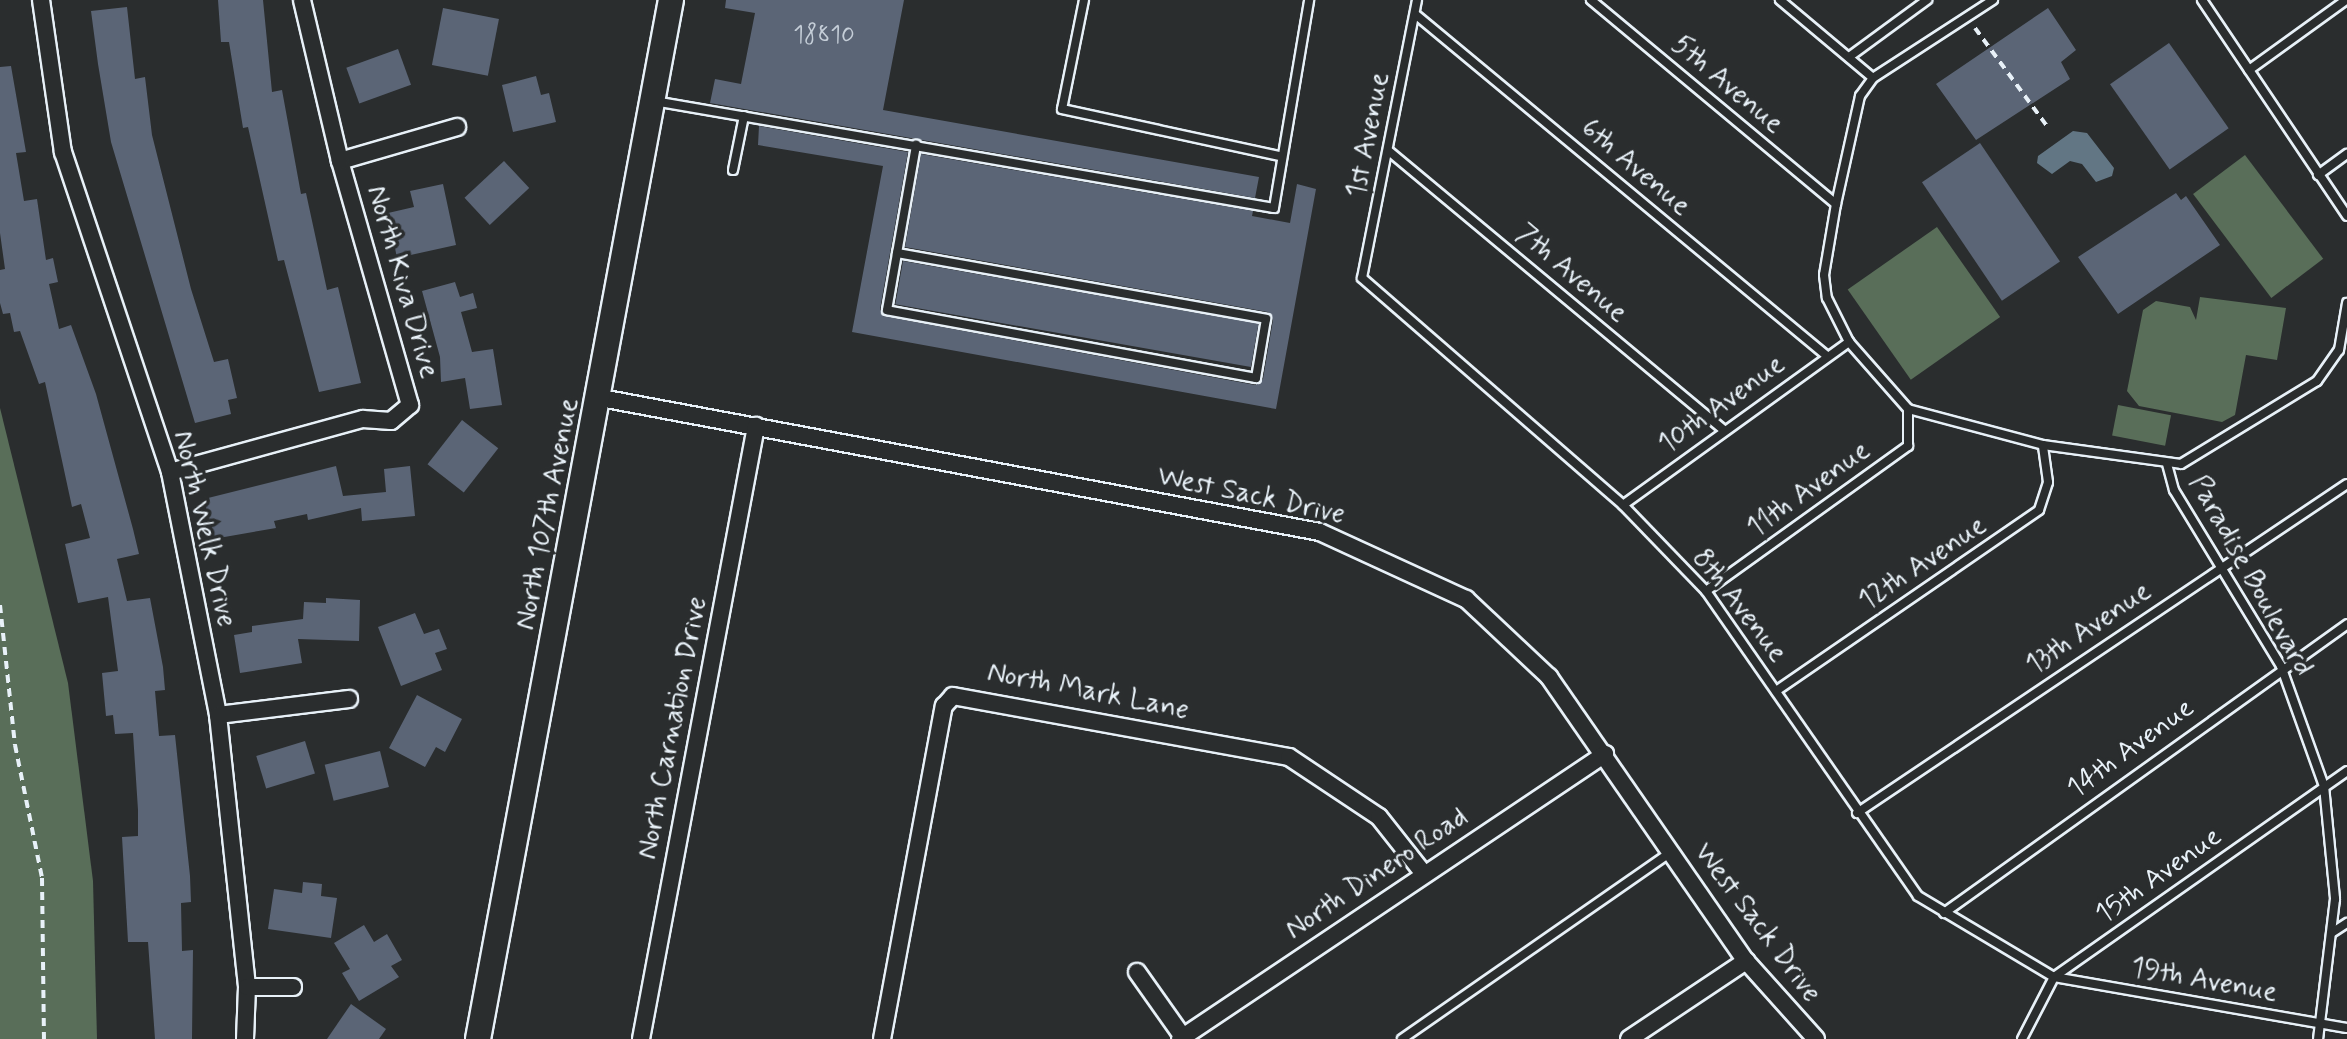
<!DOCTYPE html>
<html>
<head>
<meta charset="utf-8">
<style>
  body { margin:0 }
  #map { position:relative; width:2347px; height:1039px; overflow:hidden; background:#2a2d2e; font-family:Mynerve,sans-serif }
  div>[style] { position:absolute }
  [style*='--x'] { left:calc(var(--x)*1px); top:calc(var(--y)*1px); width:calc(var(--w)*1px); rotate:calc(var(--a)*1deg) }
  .green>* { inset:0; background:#596e59; transform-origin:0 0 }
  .water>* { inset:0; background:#627684 }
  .building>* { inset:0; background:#5b6576; transform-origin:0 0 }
  .path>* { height:4px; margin-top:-2px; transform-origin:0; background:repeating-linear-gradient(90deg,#e8f1f8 0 8px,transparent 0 14px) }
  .roads { filter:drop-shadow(2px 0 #e8f1f8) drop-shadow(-2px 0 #e8f1f8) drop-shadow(0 2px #e8f1f8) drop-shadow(0 -2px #e8f1f8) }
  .service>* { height:8px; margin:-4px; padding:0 4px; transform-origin:4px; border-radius:4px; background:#2a2d2e }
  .minor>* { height:16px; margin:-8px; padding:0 8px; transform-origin:8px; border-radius:8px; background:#2a2d2e }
  .secondary>* { height:24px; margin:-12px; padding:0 12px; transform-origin:12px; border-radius:12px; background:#2a2d2e }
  span { translate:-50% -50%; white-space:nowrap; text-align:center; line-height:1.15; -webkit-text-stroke:7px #2a2d2e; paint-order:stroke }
  .number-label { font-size:24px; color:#c5ced8 }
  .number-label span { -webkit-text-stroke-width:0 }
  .street-label { font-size:28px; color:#e8f1f8 }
</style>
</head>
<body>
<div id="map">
  <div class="green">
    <div style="left:2245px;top:155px;width:130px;height:65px;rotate:53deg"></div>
    <div style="left:1937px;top:227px;width:110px;height:109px;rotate:55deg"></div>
    <div style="clip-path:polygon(2200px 297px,2286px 308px,2277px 360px,2246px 355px,2235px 415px,2222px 422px,2139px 406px,2127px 391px,2143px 310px,2156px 301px,2190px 307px,2196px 320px)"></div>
    <div style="left:2118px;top:405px;width:54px;height:31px;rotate:11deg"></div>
    <div style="clip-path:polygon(0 408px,68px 683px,93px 881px,97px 1039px,0 1039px)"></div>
  </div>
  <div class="water">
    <div style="clip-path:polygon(2073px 131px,2087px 133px,2114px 168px,2112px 176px,2096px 182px,2082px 164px,2070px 161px,2052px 174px,2037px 163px,2038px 156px)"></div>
  </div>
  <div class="building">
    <div style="clip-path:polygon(218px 0,263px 0,272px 92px,282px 90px,301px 194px,306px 193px,327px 290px,338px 287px,361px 383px,319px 392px,284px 260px,278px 261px,248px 127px,243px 128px,229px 42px,221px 42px)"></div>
    <div style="clip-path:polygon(726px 0,904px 0,883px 110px,1259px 177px,1255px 198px,710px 103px,715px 79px,741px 84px,755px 13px,725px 8px)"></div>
    <div style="clip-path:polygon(127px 7px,135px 79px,145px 77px,152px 135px,191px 289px,214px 362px,228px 359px,237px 398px,228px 400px,231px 414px,195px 423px,111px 142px,98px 64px,91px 11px)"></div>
    <div style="left:443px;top:8px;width:57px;height:58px;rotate:11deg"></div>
    <div style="clip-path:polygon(2048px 8px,2076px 50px,2061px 62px,2070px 79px,1976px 140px,1936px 84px)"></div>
    <div style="left:2169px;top:43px;width:104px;height:72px;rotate:55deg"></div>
    <div style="left:398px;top:49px;width:38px;height:55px;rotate:70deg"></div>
    <div style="clip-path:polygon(11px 66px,26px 152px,16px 153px,24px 201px,37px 199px,46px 260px,53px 258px,58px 282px,49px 284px,59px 329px,71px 325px,96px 394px,133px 529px,139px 554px,117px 559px,127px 601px,150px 598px,163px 667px,165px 690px,155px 691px,159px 736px,175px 735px,190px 876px,191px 902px,181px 903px,182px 951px,193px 950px,192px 1039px,155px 1039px,148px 942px,128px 942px,122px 837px,138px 836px,138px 810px,133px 733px,115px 734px,113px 715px,106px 716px,102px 673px,118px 671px,108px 597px,78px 603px,65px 544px,90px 538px,81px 504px,72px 507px,45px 382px,39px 384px,20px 331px,14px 332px,10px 313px,3px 314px,0 303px,0 270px,5px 269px,0 233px,0 67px)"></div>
    <div style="clip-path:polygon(536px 76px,541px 95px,549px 93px,556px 122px,513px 132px,502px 85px)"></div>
    <div style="clip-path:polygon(759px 126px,908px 152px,880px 309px,883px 316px,1255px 385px,1263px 379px,1273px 320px,1268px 312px,905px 247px,921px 154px,1253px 211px,1252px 216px,1290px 223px,1297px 184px,1316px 189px,1276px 409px,852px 332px,883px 166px,758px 145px)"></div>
    <div style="left:1980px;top:143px;width:143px;height:70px;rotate:56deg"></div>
    <div style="left:504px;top:161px;width:37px;height:54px;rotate:47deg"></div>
    <div style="clip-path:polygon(443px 184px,456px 245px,397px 258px,388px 213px,414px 207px,410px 191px)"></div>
    <div style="clip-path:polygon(2176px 193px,2181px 200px,2186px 196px,2220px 245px,2118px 314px,2078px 257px)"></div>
    <div style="left:903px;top:261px;width:361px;height:44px;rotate:10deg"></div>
    <div style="clip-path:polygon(455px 282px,460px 297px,473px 293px,477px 308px,461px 312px,472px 352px,493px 349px,502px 405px,470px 409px,465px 378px,441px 382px,440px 357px,422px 291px)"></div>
    <div style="left:462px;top:420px;width:46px;height:56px;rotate:38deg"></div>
    <div style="clip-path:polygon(336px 466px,343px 496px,386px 492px,384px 469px,410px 466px,415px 516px,362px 521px,361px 508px,308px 520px,307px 514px,274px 521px,276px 528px,213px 539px,204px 499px)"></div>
    <div style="clip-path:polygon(326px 598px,360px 600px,359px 641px,298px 639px,302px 663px,240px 673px,234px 635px,252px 632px,252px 626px,303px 619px,304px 602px,326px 603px)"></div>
    <div style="clip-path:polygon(415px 613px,424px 634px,439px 629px,447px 649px,435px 653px,442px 670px,401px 686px,378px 627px)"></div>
    <div style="clip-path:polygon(417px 695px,462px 719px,445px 752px,436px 747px,425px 767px,389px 748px)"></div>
    <div style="left:305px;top:741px;width:34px;height:51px;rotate:73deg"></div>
    <div style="left:380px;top:751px;width:37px;height:57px;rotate:76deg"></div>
    <div style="clip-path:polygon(303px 882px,322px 884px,321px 896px,337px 898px,331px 938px,268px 929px,274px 889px,302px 893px)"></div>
    <div style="clip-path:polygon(364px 925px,374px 942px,387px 934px,402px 960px,391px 966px,399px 977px,359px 1001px,342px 973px,350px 969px,334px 943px)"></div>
    <div style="clip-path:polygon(351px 1004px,386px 1029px,379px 1039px,327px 1039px)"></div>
  </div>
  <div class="path">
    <div style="--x:1975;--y:28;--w:122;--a:53.7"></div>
    <div style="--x:0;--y:605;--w:141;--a:83.9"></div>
    <div style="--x:15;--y:745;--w:136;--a:78.5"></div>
    <div style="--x:42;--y:878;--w:161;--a:89.3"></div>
  </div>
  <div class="roads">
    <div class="service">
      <div style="--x:1084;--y:0;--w:111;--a:101.4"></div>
      <div style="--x:1062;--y:109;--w:223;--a:12.2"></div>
      <div style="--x:1417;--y:0;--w:283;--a:101.2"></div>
      <div style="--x:1362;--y:278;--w:346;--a:41"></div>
      <div style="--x:1623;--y:505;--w:120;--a:46"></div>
      <div style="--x:1706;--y:591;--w:371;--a:55.2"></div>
      <div style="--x:1918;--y:896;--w:158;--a:30.8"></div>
      <div style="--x:2054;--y:977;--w:297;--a:9.9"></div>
      <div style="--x:1591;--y:0;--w:319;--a:39.8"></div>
      <div style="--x:1780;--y:0;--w:121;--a:40"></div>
      <div style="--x:1993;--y:0;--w:143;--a:147"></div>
      <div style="--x:1873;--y:78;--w:22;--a:126"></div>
      <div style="--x:1860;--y:96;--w:111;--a:102.5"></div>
      <div style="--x:1836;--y:204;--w:72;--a:99.6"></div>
      <div style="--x:1824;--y:275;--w:23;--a:83"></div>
      <div style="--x:1827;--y:298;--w:49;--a:63.4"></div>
      <div style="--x:1849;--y:342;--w:89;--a:48.6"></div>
      <div style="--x:1908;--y:409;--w:140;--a:14.9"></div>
      <div style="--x:2043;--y:445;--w:139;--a:7.8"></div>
      <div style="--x:2181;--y:464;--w:159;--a:-31.4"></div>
      <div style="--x:2317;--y:381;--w:38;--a:-55"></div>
      <div style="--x:2339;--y:350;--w:48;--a:-80.3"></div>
      <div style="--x:2202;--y:0;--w:260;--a:56.1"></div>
      <div style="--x:1415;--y:14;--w:535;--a:39.7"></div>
      <div style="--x:1849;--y:57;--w:97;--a:-36.2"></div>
      <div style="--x:2249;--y:70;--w:120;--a:-35.8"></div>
      <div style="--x:654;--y:101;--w:629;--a:9.79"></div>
      <div style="--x:1274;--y:208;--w:211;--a:-80.4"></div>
      <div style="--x:1390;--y:152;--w:435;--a:39.8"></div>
      <div style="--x:733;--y:170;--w:55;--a:-78.5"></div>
      <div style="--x:2318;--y:175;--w:36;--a:-36"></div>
      <div style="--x:897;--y:253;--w:375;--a:10.1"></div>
      <div style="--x:1266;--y:319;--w:60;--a:99.6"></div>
      <div style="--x:1256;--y:378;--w:375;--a:-169.6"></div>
      <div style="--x:887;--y:310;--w:168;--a:-80"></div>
      <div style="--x:2167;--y:464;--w:27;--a:75"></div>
      <div style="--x:2174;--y:490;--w:206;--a:58.7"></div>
      <div style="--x:2281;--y:666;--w:127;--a:70.3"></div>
      <div style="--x:2324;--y:786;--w:114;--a:84.4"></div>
      <div style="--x:2335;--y:899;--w:141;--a:96.9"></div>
      <div style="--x:1623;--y:505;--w:279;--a:-35.8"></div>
      <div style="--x:1706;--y:591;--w:249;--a:-35.7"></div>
      <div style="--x:1908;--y:446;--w:37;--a:-90"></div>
      <div style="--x:1776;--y:691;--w:319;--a:-34.5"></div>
      <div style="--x:2039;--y:510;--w:29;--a:-72"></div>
      <div style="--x:2048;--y:482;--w:37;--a:-98"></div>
      <div style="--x:1857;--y:813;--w:590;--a:-33.88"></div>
      <div style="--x:1944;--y:913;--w:496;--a:-35.6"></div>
      <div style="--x:2333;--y:932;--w:17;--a:-33"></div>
      <div style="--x:1402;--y:1039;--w:328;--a:-34.8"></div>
      <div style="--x:2022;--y:1039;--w:70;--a:-62.7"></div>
      <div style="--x:2054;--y:977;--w:358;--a:-35.1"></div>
    </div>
    <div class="minor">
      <div style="--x:41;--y:0;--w:154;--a:81.8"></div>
      <div style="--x:63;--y:152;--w:337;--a:71.5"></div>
      <div style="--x:170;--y:472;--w:248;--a:78.8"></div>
      <div style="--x:218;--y:715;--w:274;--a:83.9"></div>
      <div style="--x:247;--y:987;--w:52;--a:92.2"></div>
      <div style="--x:340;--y:161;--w:122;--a:-16.2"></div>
      <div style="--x:601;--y:398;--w:731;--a:10.56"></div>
      <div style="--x:1320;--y:532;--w:161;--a:24.7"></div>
      <div style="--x:1466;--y:599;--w:114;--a:43.2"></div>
      <div style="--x:1549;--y:677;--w:346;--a:55.3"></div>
      <div style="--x:1746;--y:961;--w:105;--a:48.1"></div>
      <div style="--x:170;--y:472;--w:200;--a:-15.4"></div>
      <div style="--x:363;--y:419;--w:28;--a:4"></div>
      <div style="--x:391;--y:421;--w:25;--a:-40"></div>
      <div style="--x:410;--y:405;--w:254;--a:-106"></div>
      <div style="--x:340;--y:161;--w:165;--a:-103.3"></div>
      <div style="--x:218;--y:715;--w:132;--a:-7"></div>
      <div style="--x:1137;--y:972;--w:80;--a:54.7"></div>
      <div style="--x:247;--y:987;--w:46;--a:0"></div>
      <div style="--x:641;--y:1039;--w:624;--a:-79.37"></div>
      <div style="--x:882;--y:1039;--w:339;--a:-79.5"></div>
      <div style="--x:944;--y:706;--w:13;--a:-48"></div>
      <div style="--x:953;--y:696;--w:341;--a:10.3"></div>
      <div style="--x:1289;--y:757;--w:108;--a:33.7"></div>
      <div style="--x:1379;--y:817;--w:73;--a:51.7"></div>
      <div style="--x:1180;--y:1039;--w:512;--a:-33.85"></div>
      <div style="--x:1629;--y:1039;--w:141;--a:-33.7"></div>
    </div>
    <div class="secondary">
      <div style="--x:478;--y:1039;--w:1057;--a:-79.48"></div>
    </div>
  </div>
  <div class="number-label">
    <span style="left:824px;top:36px">18810</span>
  </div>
  <div class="street-label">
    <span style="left:1727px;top:85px;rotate:40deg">5th Avenue</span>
    <span style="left:1369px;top:135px;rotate:-79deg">1st Avenue</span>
    <span style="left:1635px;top:168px;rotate:40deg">6th Avenue</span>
    <span style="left:1571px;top:274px;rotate:40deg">7th Avenue</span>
    <span style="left:402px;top:282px;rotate:74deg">North Kiva Drive</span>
    <span style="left:1722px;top:405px;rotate:-36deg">10th Avenue</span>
    <span style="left:1809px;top:490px;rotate:-36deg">11th Avenue</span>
    <span style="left:1251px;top:496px;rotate:12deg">West Sack Drive</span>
    <span style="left:548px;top:514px;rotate:-79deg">North 107th Avenue</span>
    <span style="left:204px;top:529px;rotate:77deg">North Welk Drive</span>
    <span style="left:1923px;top:564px;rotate:-34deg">12th Avenue</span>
    <span style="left:2250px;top:576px;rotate:61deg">Paradise Boulevard</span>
    <span style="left:1739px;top:606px;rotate:52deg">8th Avenue</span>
    <span style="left:2089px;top:629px;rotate:-34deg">13th Avenue</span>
    <span style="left:1088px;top:692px;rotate:11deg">North Mark Lane</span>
    <span style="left:673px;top:728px;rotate:-79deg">North Carnation Drive</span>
    <span style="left:2131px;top:749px;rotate:-36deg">14th Avenue</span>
    <span style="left:1377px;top:874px;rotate:-34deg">North Dinero Road</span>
    <span style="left:2159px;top:876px;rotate:-35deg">15th Avenue</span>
    <span style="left:1757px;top:923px;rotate:53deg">West Sack Drive</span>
    <span style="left:2204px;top:981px;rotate:10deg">19th Avenue</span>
  </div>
</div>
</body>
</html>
